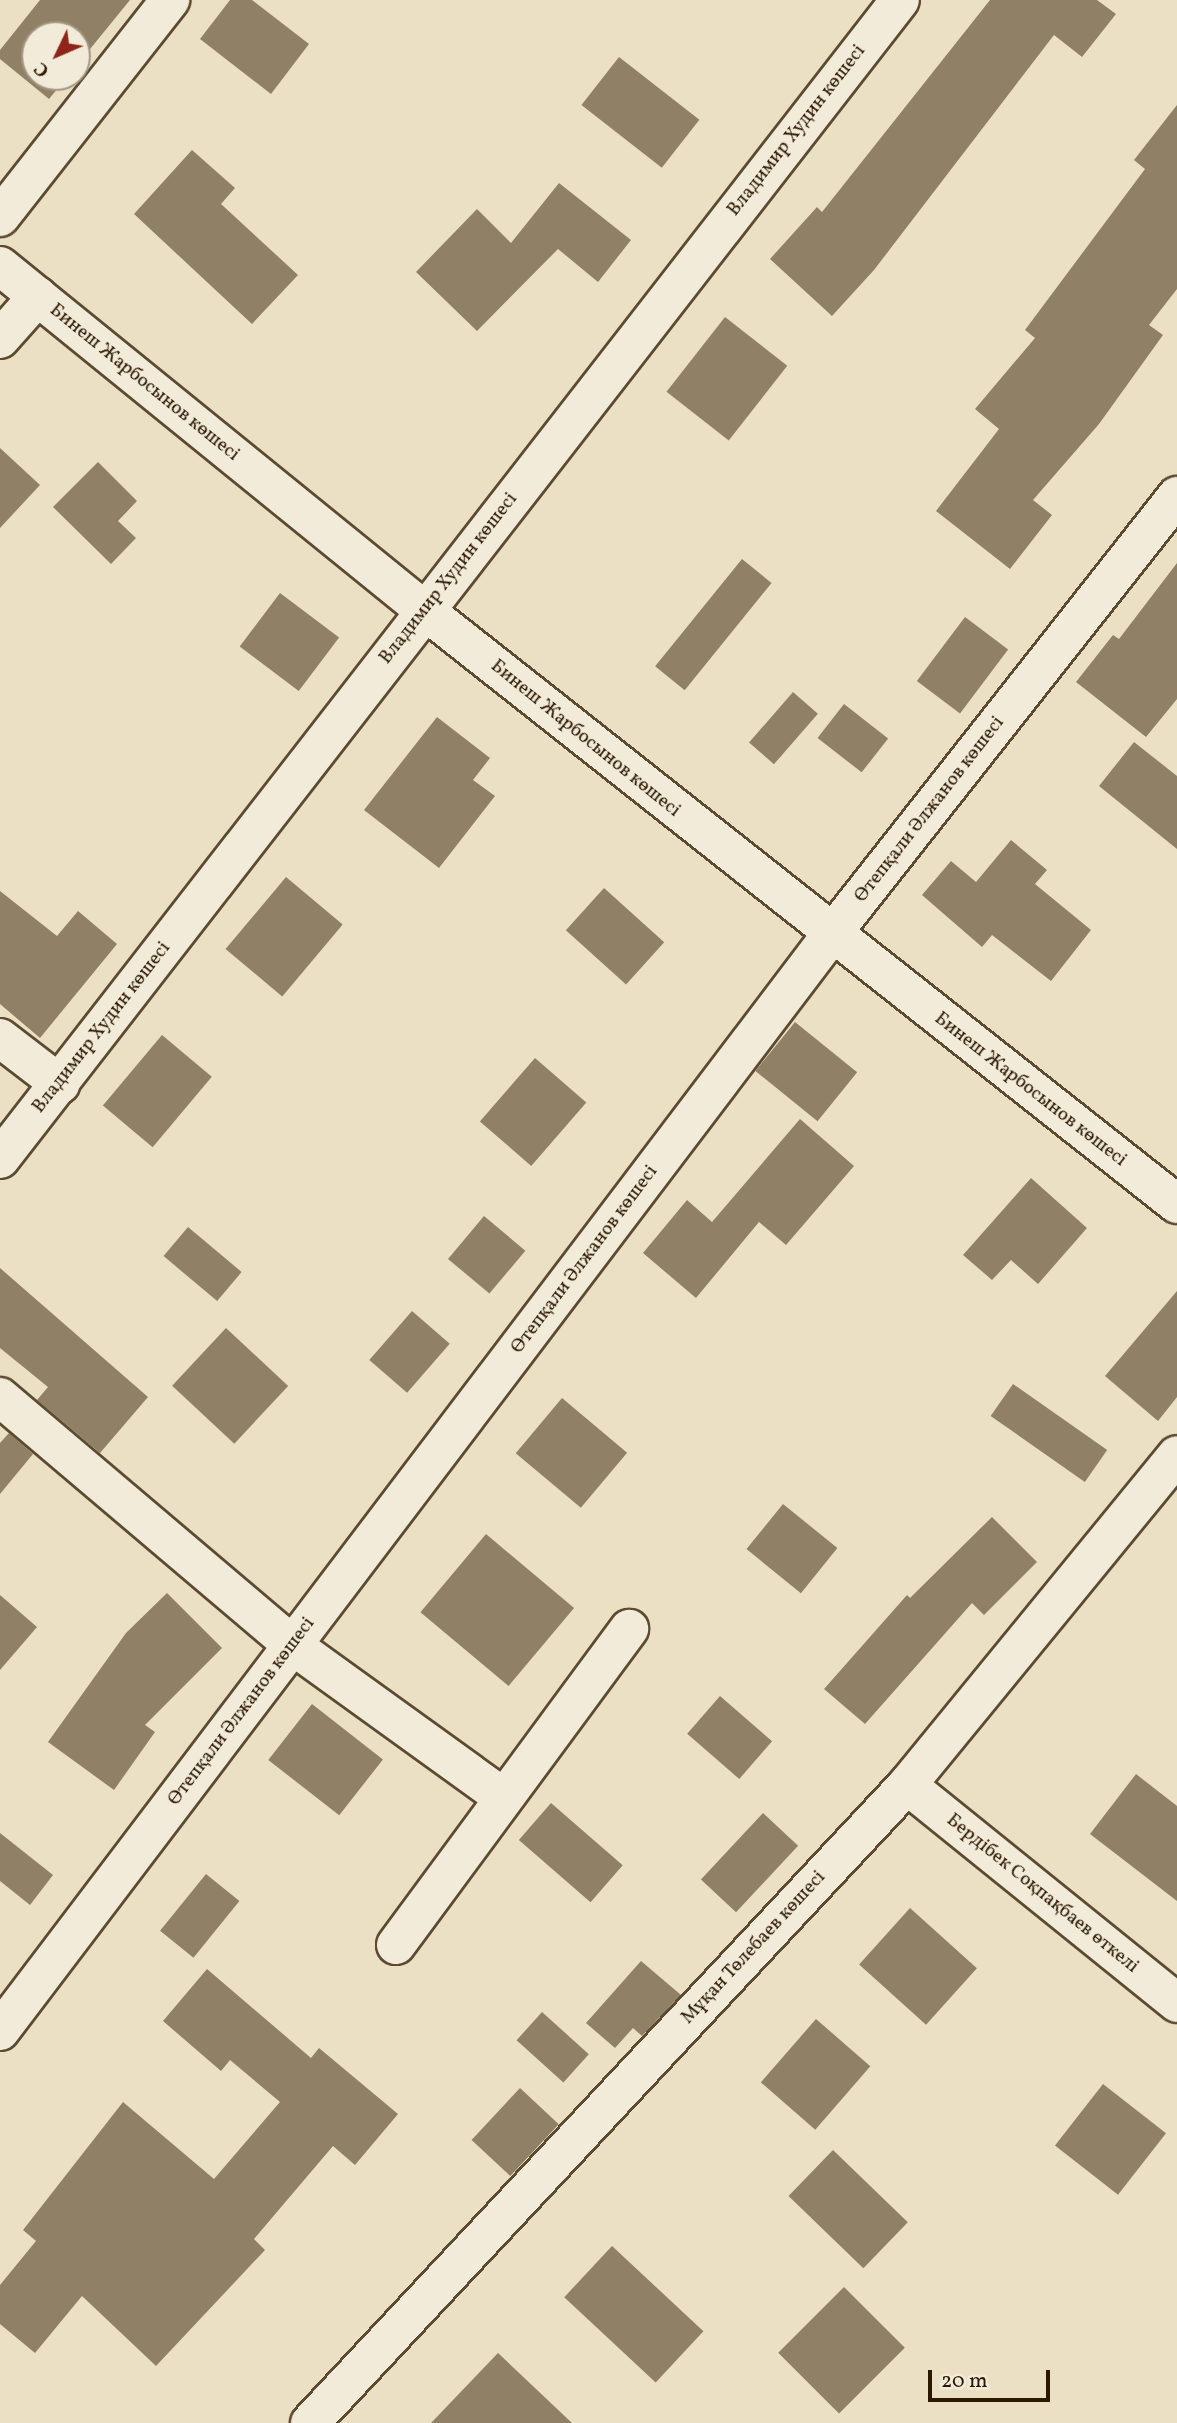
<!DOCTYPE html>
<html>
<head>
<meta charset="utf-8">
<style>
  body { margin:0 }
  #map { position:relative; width:1177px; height:2423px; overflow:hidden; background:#ebe0c4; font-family:Vollkorn,serif }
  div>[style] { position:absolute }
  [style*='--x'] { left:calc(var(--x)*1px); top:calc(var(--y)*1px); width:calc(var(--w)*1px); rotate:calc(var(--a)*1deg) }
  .building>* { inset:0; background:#8f8066; transform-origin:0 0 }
  .roads { filter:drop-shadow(2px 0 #5c4a31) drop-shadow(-2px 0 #5c4a31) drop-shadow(0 2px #5c4a31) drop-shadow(0 -2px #5c4a31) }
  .minor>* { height:38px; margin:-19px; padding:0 19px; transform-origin:19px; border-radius:19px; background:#f2ebd9 }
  span { translate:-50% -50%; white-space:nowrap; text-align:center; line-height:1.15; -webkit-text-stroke:5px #f2ebd9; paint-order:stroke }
  .street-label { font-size:19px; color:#2c1800 }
  .north { position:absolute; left:21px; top:21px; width:70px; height:70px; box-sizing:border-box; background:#f2ebd9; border:2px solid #a39782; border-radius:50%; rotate:226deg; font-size:19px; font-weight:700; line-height:28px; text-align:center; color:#2c1800 }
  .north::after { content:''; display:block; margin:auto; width:24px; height:32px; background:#8f2418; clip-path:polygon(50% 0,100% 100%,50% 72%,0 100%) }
  .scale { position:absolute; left:928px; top:2370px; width:122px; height:32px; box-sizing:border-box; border:4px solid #2c1800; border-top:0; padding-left:9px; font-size:21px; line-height:24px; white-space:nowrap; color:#2c1800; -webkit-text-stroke:5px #f2ebd9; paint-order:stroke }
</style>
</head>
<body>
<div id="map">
  <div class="building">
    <div style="clip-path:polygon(40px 0,130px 0,77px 65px,77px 35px,35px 35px,35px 77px,67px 77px,49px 99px,0 59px,0 50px)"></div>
    <div style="clip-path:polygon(230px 0,252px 0,309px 44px,271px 94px,200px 39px)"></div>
    <div style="clip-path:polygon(990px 0,1097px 0,1116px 14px,1082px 57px,1054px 35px,874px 270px,832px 316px,770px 259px,817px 207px,822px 212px)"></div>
    <div style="left:619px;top:57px;width:102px;height:61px;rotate:38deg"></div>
    <div style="clip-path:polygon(1177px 105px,1177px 289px,1149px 325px,1163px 335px,1099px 424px,1033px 500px,1052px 515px,1010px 569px,936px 511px,999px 429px,975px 409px,1035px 338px,1025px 330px,1145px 169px,1134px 160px)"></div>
    <div style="clip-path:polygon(192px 150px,235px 188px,221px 204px,298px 275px,252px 324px,134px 214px)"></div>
    <div style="clip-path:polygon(559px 183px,631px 240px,598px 282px,558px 249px,477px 331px,416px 272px,477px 209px,511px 243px)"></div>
    <div style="left:725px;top:317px;width:79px;height:95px;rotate:38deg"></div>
    <div style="clip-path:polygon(0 448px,40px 485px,0 528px)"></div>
    <div style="clip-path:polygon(98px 462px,137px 501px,118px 521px,136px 538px,111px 564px,53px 507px)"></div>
    <div style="left:742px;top:559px;width:38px;height:138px;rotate:39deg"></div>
    <div style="clip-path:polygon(1177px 563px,1177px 699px,1146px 737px,1076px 682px,1113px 635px,1119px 639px)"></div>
    <div style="left:280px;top:593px;width:74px;height:67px;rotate:37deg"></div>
    <div style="left:965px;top:617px;width:54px;height:80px;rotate:37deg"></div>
    <div style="left:793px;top:692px;width:33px;height:67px;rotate:41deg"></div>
    <div style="left:844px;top:704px;width:56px;height:43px;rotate:38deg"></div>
    <div style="clip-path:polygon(437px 717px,490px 758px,473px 780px,495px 796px,439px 868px,364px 810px)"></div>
    <div style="clip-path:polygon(1134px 742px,1177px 776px,1177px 849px,1099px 786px)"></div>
    <div style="clip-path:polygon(1011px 840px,1047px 870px,1035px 884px,1091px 930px,1051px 981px,992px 935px,982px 947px,922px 895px,951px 861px,976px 882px)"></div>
    <div style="left:286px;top:877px;width:74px;height:94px;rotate:40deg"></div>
    <div style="left:604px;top:888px;width:81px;height:57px;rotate:42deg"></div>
    <div style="clip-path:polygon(0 891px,57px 936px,78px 911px,117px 944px,40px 1038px,0 1004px)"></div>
    <div style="left:795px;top:1022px;width:80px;height:63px;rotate:39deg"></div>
    <div style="left:162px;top:1035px;width:65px;height:92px;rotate:40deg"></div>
    <div style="left:535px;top:1058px;width:68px;height:84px;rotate:41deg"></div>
    <div style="clip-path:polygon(800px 1119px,854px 1166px,786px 1245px,759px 1222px,696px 1298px,643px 1253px,687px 1200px,712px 1222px)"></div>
    <div style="clip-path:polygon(1031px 1178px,1087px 1228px,1038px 1284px,1011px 1260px,992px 1280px,963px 1255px)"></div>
    <div style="left:484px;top:1216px;width:54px;height:56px;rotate:40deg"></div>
    <div style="left:188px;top:1227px;width:70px;height:38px;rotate:40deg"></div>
    <div style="clip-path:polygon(0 1268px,148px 1397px,100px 1453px,37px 1400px,48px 1387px,0 1348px)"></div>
    <div style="clip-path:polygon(1177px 1291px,1177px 1397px,1158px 1421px,1105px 1376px)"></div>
    <div style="left:412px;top:1311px;width:50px;height:65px;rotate:41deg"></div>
    <div style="left:226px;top:1328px;width:85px;height:79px;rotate:43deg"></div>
    <div style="left:1013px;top:1384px;width:115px;height:39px;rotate:35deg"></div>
    <div style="left:562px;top:1398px;width:85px;height:72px;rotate:40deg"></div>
    <div style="clip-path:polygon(9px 1433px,33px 1454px,0 1494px,0 1443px)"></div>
    <div style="left:783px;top:1504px;width:70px;height:58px;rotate:39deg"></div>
    <div style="clip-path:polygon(992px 1517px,1037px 1562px,984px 1615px,972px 1603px,865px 1724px,824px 1689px,907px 1595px,910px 1598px)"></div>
    <div style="left:486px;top:1534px;width:115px;height:102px;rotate:40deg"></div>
    <div style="clip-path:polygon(167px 1593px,222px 1648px,145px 1725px,155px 1732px,114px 1790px,48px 1742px,126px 1633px)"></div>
    <div style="clip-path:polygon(0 1595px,37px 1627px,0 1670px)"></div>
    <div style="left:720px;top:1696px;width:69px;height:50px;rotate:41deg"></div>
    <div style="left:312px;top:1704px;width:90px;height:71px;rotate:38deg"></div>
    <div style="clip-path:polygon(1136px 1774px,1177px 1806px,1177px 1901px,1090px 1834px)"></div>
    <div style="left:551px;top:1803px;width:95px;height:49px;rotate:41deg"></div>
    <div style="left:763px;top:1813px;width:48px;height:91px;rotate:43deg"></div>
    <div style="clip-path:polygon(0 1833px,53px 1875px,30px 1905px,0 1881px)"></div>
    <div style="left:206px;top:1874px;width:43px;height:73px;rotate:39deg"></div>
    <div style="left:910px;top:1908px;width:90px;height:76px;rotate:42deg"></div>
    <div style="clip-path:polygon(641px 1961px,681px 1995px,642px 2036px,633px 2028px,615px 2048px,586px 2023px)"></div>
    <div style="clip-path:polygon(207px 1969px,311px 2058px,319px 2048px,398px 2114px,355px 2165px,333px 2146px,254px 2239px,265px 2250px,156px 2366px,82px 2296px,35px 2353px,0 2324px,0 2285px,36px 2241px,23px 2230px,123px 2102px,214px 2179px,280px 2102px,230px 2060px,221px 2071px,163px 2021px)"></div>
    <div style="left:542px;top:2012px;width:63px;height:38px;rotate:42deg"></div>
    <div style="left:816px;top:2019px;width:72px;height:84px;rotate:41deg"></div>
    <div style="left:1103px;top:2084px;width:80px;height:78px;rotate:38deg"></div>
    <div style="left:520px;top:2088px;width:53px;height:71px;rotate:43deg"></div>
    <div style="left:833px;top:2150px;width:104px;height:64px;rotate:44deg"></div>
    <div style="left:612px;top:2246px;width:125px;height:70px;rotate:43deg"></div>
    <div style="left:844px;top:2287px;width:86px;height:93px;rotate:45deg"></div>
    <div style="clip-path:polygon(498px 2353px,572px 2423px,431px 2423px)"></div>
  </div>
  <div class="roads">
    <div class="minor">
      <div style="--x:0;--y:217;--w:276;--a:-51.9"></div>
      <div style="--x:0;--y:266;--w:546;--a:39.05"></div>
      <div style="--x:424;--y:610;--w:959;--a:38.27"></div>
      <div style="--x:0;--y:339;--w:57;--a:-48.5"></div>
      <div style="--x:0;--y:1038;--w:76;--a:37.5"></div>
      <div style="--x:0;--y:1159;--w:1467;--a:-52.17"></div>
      <div style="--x:0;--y:1397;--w:383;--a:40.3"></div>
      <div style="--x:292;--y:1645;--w:261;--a:35.8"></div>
      <div style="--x:907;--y:1785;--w:347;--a:38.9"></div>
      <div style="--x:396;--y:1945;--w:393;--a:-53.6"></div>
      <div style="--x:0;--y:2031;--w:1375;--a:-52.83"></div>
      <div style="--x:831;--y:935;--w:559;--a:-51.76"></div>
      <div style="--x:310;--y:2423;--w:874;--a:-46.9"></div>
      <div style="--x:907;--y:1785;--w:426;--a:-50.7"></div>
    </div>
  </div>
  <div class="street-label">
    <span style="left:797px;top:131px;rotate:-52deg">Владимир Худин көшесі</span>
    <span style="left:144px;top:383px;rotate:39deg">Бинеш Жарбосынов көшесі</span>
    <span style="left:449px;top:579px;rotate:-52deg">Владимир Худин көшесі</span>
    <span style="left:585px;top:739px;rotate:39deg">Бинеш Жарбосынов көшесі</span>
    <span style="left:930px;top:810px;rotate:-52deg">Өтепқали Әлжанов көшесі</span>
    <span style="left:102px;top:1028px;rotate:-52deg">Владимир Худин көшесі</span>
    <span style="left:1030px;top:1090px;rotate:38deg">Бинеш Жарбосынов көшесі</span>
    <span style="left:585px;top:1260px;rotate:-53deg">Өтепқали Әлжанов көшесі</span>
    <span style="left:242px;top:1712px;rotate:-53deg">Өтепқали Әлжанов көшесі</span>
    <span style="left:1042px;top:1894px;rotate:39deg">Бердібек Соқпақбаев өткелі</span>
    <span style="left:754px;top:1948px;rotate:-47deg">Мұқан Төлебаев көшесі</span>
  </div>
  <div class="north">С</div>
  <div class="scale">20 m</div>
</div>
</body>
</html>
